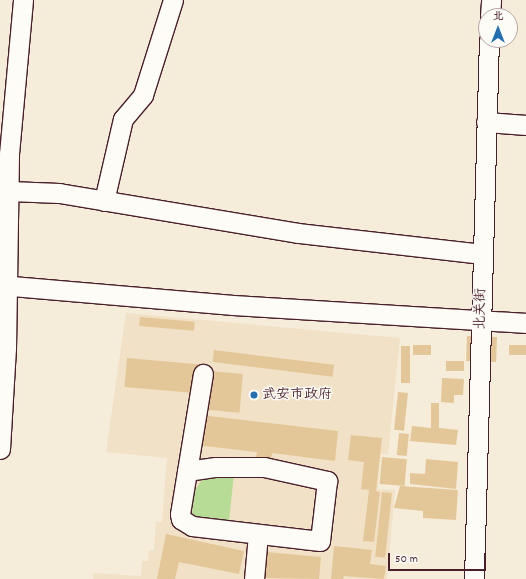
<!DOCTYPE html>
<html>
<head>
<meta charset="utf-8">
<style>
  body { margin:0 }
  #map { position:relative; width:526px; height:579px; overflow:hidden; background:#f6ecda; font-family:Dekko,"LXGW WenKai TC",sans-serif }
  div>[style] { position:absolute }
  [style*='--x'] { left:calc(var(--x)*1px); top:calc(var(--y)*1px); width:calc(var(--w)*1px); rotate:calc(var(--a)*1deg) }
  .built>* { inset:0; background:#f1e1c6 }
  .green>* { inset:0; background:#b7dc96 }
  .building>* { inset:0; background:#e4c798; transform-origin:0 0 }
  .roads { filter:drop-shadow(1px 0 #4a1f2b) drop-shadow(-1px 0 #4a1f2b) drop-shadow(0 1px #4a1f2b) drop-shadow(0 -1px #4a1f2b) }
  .minor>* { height:19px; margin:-9.5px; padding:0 9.5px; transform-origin:9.5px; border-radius:9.5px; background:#fdfcf7 }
  .dots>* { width:11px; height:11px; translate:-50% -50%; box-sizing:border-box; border:2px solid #fdfcf7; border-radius:50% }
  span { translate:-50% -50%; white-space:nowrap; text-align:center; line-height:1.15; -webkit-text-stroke:3px #fdfcf7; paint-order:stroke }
  .street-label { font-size:14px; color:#4a1f2b }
  .poi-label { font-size:14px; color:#4a1f2b }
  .left { translate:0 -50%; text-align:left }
  .north { position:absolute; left:478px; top:8px; width:40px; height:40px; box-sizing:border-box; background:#fdfcf7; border:1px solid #b5a4a5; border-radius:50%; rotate:0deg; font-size:11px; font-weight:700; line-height:16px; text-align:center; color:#4a1f2b }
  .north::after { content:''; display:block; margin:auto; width:14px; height:18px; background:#1f6fb2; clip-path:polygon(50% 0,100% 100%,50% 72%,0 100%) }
  .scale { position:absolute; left:388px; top:553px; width:98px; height:18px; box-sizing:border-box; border:2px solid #4a1f2b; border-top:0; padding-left:5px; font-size:12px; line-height:14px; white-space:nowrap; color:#4a1f2b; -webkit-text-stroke:3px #fdfcf7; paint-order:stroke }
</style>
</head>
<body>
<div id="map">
  <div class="built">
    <div style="clip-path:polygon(126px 313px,400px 338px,388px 454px,381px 454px,378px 489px,395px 490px,387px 579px,93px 579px,94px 573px,141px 576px,142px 561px,148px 561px,149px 550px,154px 550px,156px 522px,162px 522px,167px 458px,106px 452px)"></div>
  </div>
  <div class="green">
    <div style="clip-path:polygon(234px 474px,229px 521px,196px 518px,192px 515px,194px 491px,202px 480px,207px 476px)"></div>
  </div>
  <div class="building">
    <div style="left:140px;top:317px;width:55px;height:9px;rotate:5deg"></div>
    <div style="left:467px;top:336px;width:30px;height:25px;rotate:2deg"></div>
    <div style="left:413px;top:345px;width:18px;height:10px"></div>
    <div style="left:526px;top:345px;width:10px;height:17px;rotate:90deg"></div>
    <div style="left:401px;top:346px;width:9px;height:37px"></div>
    <div style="left:214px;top:350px;width:121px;height:12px;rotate:7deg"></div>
    <div style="left:127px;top:358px;width:71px;height:29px;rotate:5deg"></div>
    <div style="left:446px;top:361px;width:18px;height:10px"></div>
    <div style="left:210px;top:371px;width:33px;height:39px;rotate:5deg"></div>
    <div style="clip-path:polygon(442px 378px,464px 379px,463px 395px,454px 395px,454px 403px,441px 402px)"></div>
    <div style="left:398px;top:392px;width:10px;height:38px;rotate:6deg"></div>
    <div style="clip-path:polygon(431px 403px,439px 403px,439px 428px,458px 430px,456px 445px,410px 441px,412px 426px,431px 428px)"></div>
    <div style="clip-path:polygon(200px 415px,338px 431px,335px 461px,272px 453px,271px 460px,256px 458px,257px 452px,197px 445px)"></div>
    <div style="left:399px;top:433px;width:10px;height:22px;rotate:6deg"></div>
    <div style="clip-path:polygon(351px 435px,382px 438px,376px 491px,380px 492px,374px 542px,363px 541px,369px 490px,361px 489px,364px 462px,348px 460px)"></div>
    <div style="left:382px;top:457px;width:25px;height:27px;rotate:5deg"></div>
    <div style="clip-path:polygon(426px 459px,458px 462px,456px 489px,410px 484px,410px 473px,425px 474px)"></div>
    <div style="clip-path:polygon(400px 486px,458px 490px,456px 520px,423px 518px,423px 511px,394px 508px)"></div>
    <div style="left:382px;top:492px;width:10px;height:65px;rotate:6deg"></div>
    <div style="clip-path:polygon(166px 534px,244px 551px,239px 574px,179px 562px,175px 579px,157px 579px)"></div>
    <div style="clip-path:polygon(334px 546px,372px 550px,370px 564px,386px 566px,384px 579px,344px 576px,343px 579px,331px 579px)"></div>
    <div style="clip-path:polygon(267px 552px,321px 557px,319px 579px,263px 578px)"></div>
  </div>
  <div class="roads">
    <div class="minor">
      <div style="--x:490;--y:16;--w:16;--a:-86"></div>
      <div style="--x:486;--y:122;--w:40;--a:4.3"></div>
      <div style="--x:9;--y:191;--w:50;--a:2.3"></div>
      <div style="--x:59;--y:193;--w:242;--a:9.5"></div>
      <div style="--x:298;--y:233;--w:185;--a:6.5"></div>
      <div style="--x:104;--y:201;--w:84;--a:-77"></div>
      <div style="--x:123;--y:119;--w:31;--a:-50"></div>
      <div style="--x:143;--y:95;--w:100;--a:-72.5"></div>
      <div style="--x:0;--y:285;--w:234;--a:4.9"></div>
      <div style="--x:233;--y:305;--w:294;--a:3.5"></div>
      <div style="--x:0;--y:449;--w:101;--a:-86.6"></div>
      <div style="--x:6;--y:348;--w:194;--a:-89.1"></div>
      <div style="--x:9;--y:154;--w:155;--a:-84.8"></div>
      <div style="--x:187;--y:471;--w:29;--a:-8"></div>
      <div style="--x:216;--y:467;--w:48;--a:0"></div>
      <div style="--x:264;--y:467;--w:65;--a:12.5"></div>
      <div style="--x:327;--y:481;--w:60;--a:96.7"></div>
      <div style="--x:320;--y:541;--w:129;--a:-173.3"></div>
      <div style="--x:192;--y:526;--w:13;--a:-148"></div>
      <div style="--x:181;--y:519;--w:5;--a:-101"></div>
      <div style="--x:180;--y:514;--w:142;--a:-80.7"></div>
      <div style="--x:254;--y:579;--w:45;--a:-84.9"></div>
      <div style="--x:474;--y:579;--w:539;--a:-88.41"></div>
    </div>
  </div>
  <div class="dots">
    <div style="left:254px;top:395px;background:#1f6fb2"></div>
  </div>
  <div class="street-label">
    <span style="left:481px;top:309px;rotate:-89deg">北关街</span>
  </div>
  <div class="poi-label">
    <span class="left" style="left:262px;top:395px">武安市政府</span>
  </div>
  <div class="north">北</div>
  <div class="scale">50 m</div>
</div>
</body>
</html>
